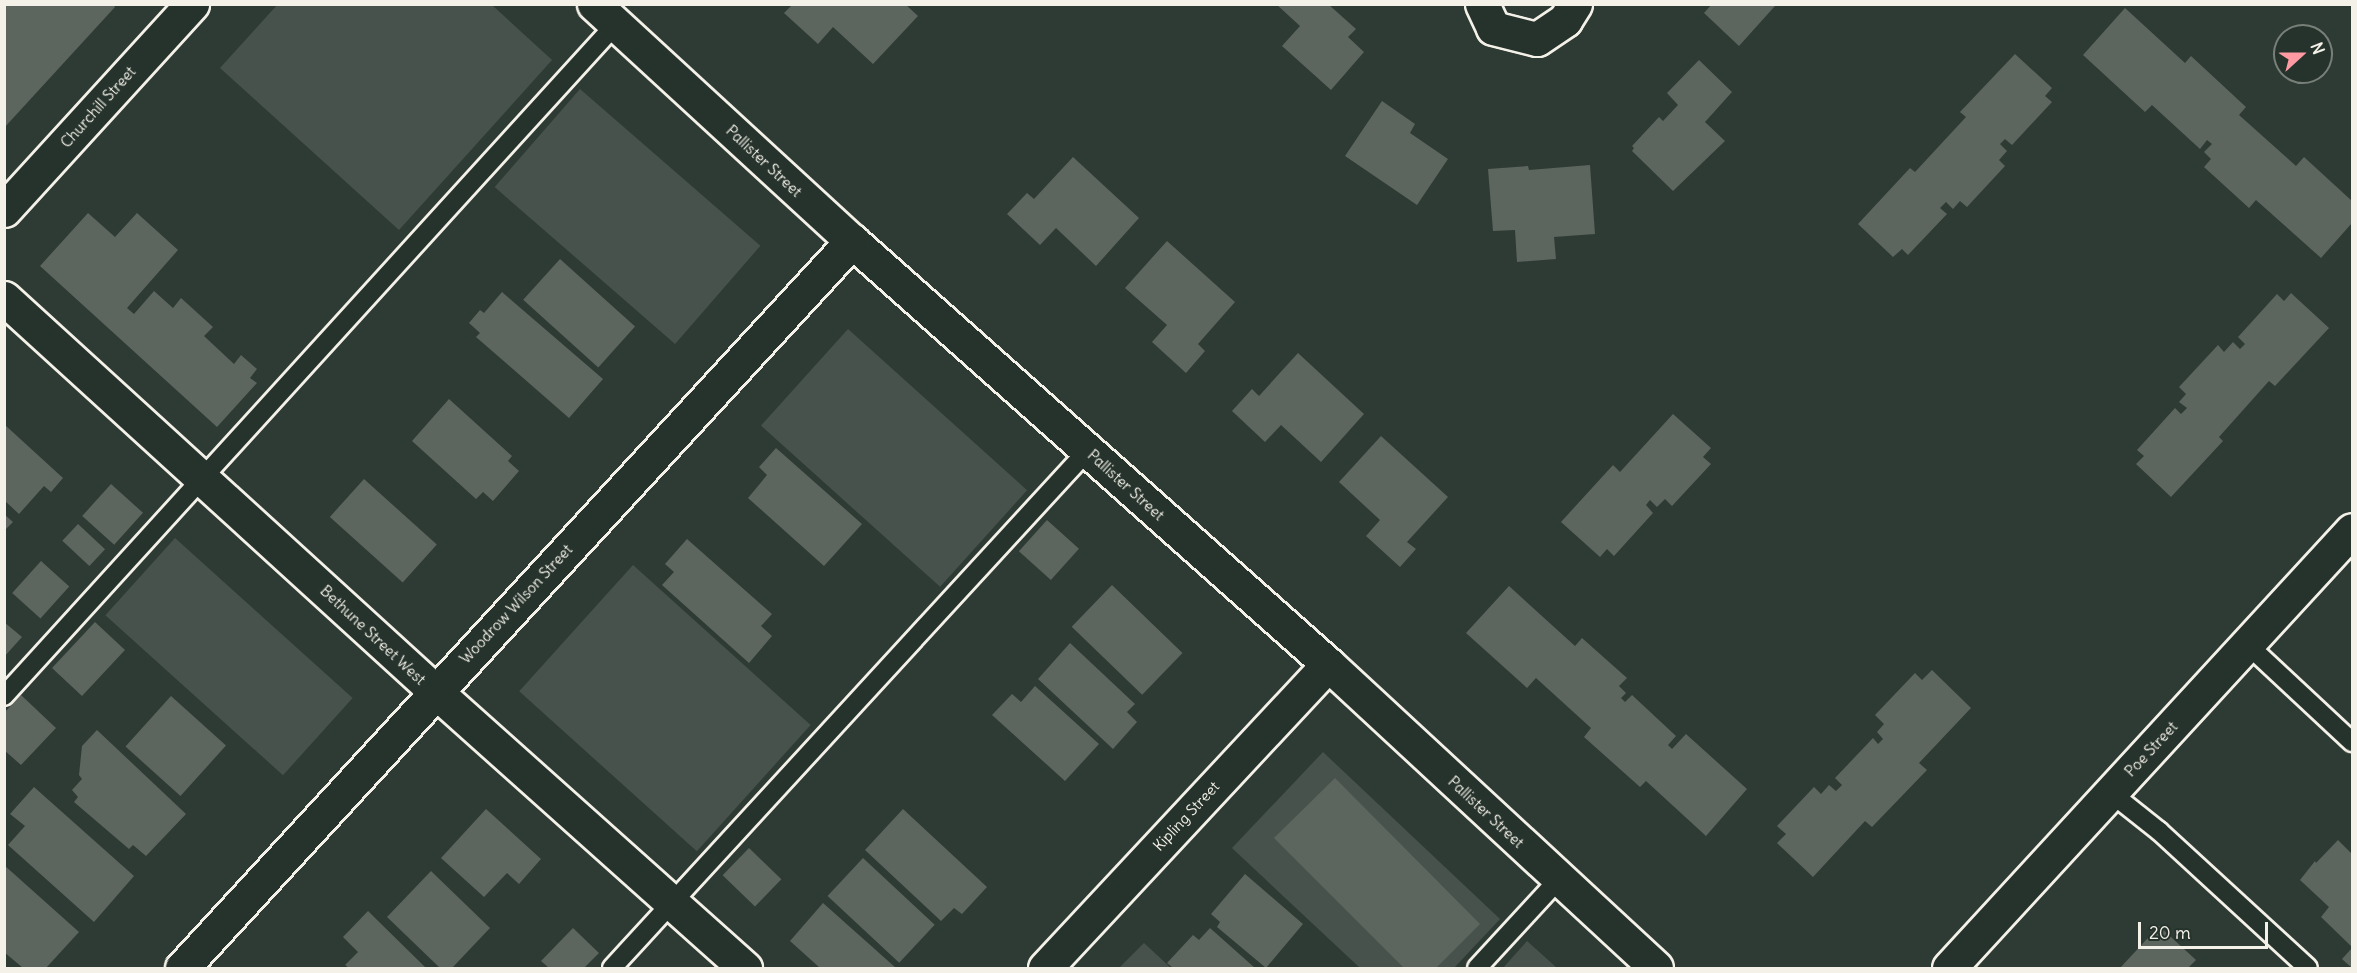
<!DOCTYPE html>
<html>
<head>
<meta charset="utf-8">
<style>
  body { margin:0 }
  #map { position:relative; width:2357px; height:973px; overflow:hidden; background:#2e3b34; font-family:Delius,sans-serif }
  div>[style] { position:absolute }
  [style*='--x'] { left:calc(var(--x)*1px); top:calc(var(--y)*1px); width:calc(var(--w)*1px); rotate:calc(var(--a)*1deg) }
  .green>* { inset:0; background:#48524c; transform-origin:0 0 }
  .building>* { inset:0; background:#5c655e; transform-origin:0 0 }
  .roads { filter:drop-shadow(2px 0 #f4f1e8) drop-shadow(-2px 0 #f4f1e8) drop-shadow(0 2px #f4f1e8) drop-shadow(0 -2px #f4f1e8) }
  .lane>* { height:18px; margin:-9px; padding:0 9px; transform-origin:9px; border-radius:9px; background:#26332d }
  .street>* { height:33px; margin:-16.5px; padding:0 16.5px; transform-origin:16.5px; border-radius:16.5px; background:#26332d }
  span { translate:-50% -50%; white-space:nowrap; text-align:center; line-height:1.15; -webkit-text-stroke:5px #26332d; paint-order:stroke }
  .street-label { font-size:15px; color:#f4f1e8 }
  .frame { position:absolute; inset:0; border:6px solid #f4f1e8; pointer-events:none }
  .north { position:absolute; left:2273px; top:24px; width:60px; height:60px; box-sizing:border-box; background:#26332d; border:2px solid #787f78; border-radius:50%; rotate:69deg; font-size:16px; font-weight:700; line-height:24px; text-align:center; color:#f4f1e8 }
  .north::after { content:''; display:block; margin:auto; width:21px; height:27px; background:#ff9aa2; clip-path:polygon(50% 0,100% 100%,50% 72%,0 100%) }
  .scale { position:absolute; left:2138px; top:922px; width:130px; height:27px; box-sizing:border-box; border:3px solid #f4f1e8; border-top:0; padding-left:8px; font-size:18px; line-height:21px; white-space:nowrap; color:#f4f1e8; -webkit-text-stroke:4px #26332d; paint-order:stroke }
</style>
</head>
<body>
<div id="map">
  <div class="green">
    <div style="clip-path:polygon(278px 4px,492px 5px,552px 60px,399px 230px,220px 68px)"></div>
    <div style="left:580px;top:89px;width:239px;height:130px;rotate:41deg"></div>
    <div style="left:848px;top:329px;width:241px;height:130px;rotate:42deg"></div>
    <div style="left:175px;top:538px;width:239px;height:104px;rotate:42deg"></div>
    <div style="left:633px;top:565px;width:239px;height:170px;rotate:42deg"></div>
    <div style="clip-path:polygon(1323px 752px,1500px 919px,1454px 968px,1360px 968px,1232px 848px)"></div>
    <div style="clip-path:polygon(1527px 941px,1557px 968px,1503px 968px)"></div>
    <div style="clip-path:polygon(1144px 943px,1171px 968px,1119px 968px)"></div>
  </div>
  <div class="building">
    <div style="clip-path:polygon(4px 4px,113px 4px,115px 7px,4px 128px)"></div>
    <div style="clip-path:polygon(793px 4px,905px 4px,918px 16px,873px 64px,833px 27px,818px 44px,784px 13px)"></div>
    <div style="clip-path:polygon(1276px 4px,1328px 4px,1356px 29px,1348px 37px,1364px 52px,1331px 90px,1282px 46px,1300px 26px)"></div>
    <div style="clip-path:polygon(1712px 4px,1774px 4px,1775px 6px,1739px 46px,1704px 13px)"></div>
    <div style="clip-path:polygon(2125px 8px,2185px 63px,2191px 56px,2246px 107px,2239px 115px,2296px 166px,2304px 157px,2352px 201px,2352px 223px,2321px 258px,2256px 200px,2249px 208px,2204px 167px,2211px 159px,2204px 152px,2212px 144px,2207px 140px,2200px 149px,2152px 105px,2145px 112px,2083px 55px)"></div>
    <div style="clip-path:polygon(2015px 54px,2052px 88px,2045px 96px,2052px 102px,2012px 145px,2005px 139px,2000px 144px,2007px 151px,1999px 160px,2005px 166px,1967px 207px,1960px 201px,1953px 209px,1946px 202px,1940px 208px,1947px 214px,1908px 255px,1902px 249px,1893px 257px,1858px 224px,1910px 168px,1915px 172px,1966px 117px,1960px 112px)"></div>
    <div style="clip-path:polygon(1699px 60px,1732px 92px,1705px 122px,1725px 141px,1673px 191px,1632px 151px,1634px 148px,1632px 146px,1659px 117px,1663px 121px,1678px 105px,1667px 93px)"></div>
    <div style="clip-path:polygon(1382px 101px,1415px 124px,1410px 133px,1448px 159px,1417px 205px,1345px 156px)"></div>
    <div style="clip-path:polygon(1073px 157px,1139px 218px,1096px 266px,1056px 228px,1040px 245px,1007px 214px,1027px 193px,1034px 199px)"></div>
    <div style="clip-path:polygon(1590px 165px,1595px 234px,1554px 237px,1556px 259px,1517px 262px,1515px 230px,1493px 231px,1488px 169px,1528px 166px,1529px 170px)"></div>
    <div style="clip-path:polygon(88px 213px,115px 237px,137px 213px,178px 250px,127px 308px,134px 314px,154px 291px,173px 308px,181px 298px,213px 327px,204px 336px,234px 364px,241px 355px,257px 369px,250px 378px,257px 383px,217px 427px,40px 266px)"></div>
    <div style="clip-path:polygon(1167px 241px,1235px 302px,1198px 344px,1205px 351px,1186px 373px,1152px 342px,1167px 325px,1125px 288px)"></div>
    <div style="left:560px;top:259px;width:101px;height:55px;rotate:42deg"></div>
    <div style="clip-path:polygon(502px 292px,603px 379px,569px 418px,476px 337px,480px 333px,469px 323px,480px 310px,484px 313px)"></div>
    <div style="clip-path:polygon(2291px 293px,2329px 328px,2275px 386px,2269px 381px,2219px 437px,2223px 441px,2171px 497px,2136px 464px,2144px 456px,2137px 450px,2175px 408px,2181px 414px,2187px 408px,2179px 402px,2186px 394px,2179px 387px,2218px 345px,2224px 352px,2233px 342px,2240px 349px,2245px 344px,2238px 337px,2277px 294px,2284px 301px)"></div>
    <div style="clip-path:polygon(1298px 353px,1364px 414px,1321px 462px,1281px 425px,1265px 442px,1232px 411px,1252px 389px,1259px 396px)"></div>
    <div style="clip-path:polygon(449px 399px,512px 456px,508px 461px,519px 471px,493px 501px,483px 492px,476px 499px,412px 441px)"></div>
    <div style="clip-path:polygon(1673px 414px,1711px 448px,1703px 457px,1711px 464px,1672px 506px,1665px 499px,1657px 507px,1650px 500px,1646px 505px,1653px 513px,1614px 556px,1607px 549px,1600px 557px,1561px 522px,1613px 465px,1620px 472px)"></div>
    <div style="clip-path:polygon(5px 425px,63px 478px,51px 492px,44px 486px,19px 514px,5px 501px)"></div>
    <div style="clip-path:polygon(1381px 436px,1448px 497px,1407px 542px,1416px 549px,1400px 567px,1366px 536px,1380px 520px,1339px 482px)"></div>
    <div style="clip-path:polygon(776px 448px,862px 524px,824px 566px,748px 498px,767px 475px,759px 467px)"></div>
    <div style="left:364px;top:479px;width:98px;height:51px;rotate:42deg"></div>
    <div style="left:111px;top:484px;width:43px;height:43px;rotate:42deg"></div>
    <div style="clip-path:polygon(4px 514px,13px 522px,4px 531px)"></div>
    <div style="left:1047px;top:520px;width:43px;height:42px;rotate:42deg"></div>
    <div style="left:78px;top:524px;width:37px;height:23px;rotate:43deg"></div>
    <div style="clip-path:polygon(687px 539px,772px 614px,761px 626px,772px 636px,749px 663px,662px 585px,674px 572px,665px 564px)"></div>
    <div style="left:41px;top:561px;width:38px;height:43px;rotate:42deg"></div>
    <div style="left:1112px;top:585px;width:98px;height:58px;rotate:44deg"></div>
    <div style="clip-path:polygon(1509px 586px,1575px 646px,1582px 638px,1627px 678px,1619px 686px,1626px 693px,1621px 698px,1625px 702px,1632px 695px,1676px 736px,1668px 745px,1672px 749px,1686px 734px,1747px 789px,1706px 836px,1646px 781px,1640px 787px,1584px 737px,1591px 728px,1536px 678px,1527px 688px,1466px 633px)"></div>
    <div style="clip-path:polygon(4px 622px,22px 637px,4px 657px)"></div>
    <div style="left:95px;top:622px;width:41px;height:63px;rotate:43deg"></div>
    <div style="clip-path:polygon(1070px 643px,1135px 704px,1127px 712px,1137px 722px,1113px 749px,1038px 679px)"></div>
    <div style="clip-path:polygon(1932px 670px,1971px 708px,1919px 763px,1927px 770px,1872px 827px,1865px 821px,1813px 877px,1777px 843px,1786px 834px,1777px 826px,1814px 787px,1821px 794px,1829px 785px,1836px 791px,1842px 785px,1835px 778px,1873px 738px,1878px 744px,1883px 739px,1877px 732px,1884px 724px,1875px 715px,1915px 673px,1922px 680px)"></div>
    <div style="clip-path:polygon(1035px 686px,1099px 744px,1065px 781px,992px 715px,1012px 694px,1021px 702px)"></div>
    <div style="clip-path:polygon(21px 695px,56px 728px,21px 765px,4px 750px,4px 713px)"></div>
    <div style="left:171px;top:696px;width:74px;height:68px;rotate:42deg"></div>
    <div style="clip-path:polygon(97px 730px,186px 814px,146px 856px,133px 845px,129px 849px,74px 802px,78px 797px,72px 790px,82px 779px,79px 775px,82px 746px)"></div>
    <div style="clip-path:polygon(1335px 778px,1480px 924px,1436px 968px,1404px 968px,1274px 838px)"></div>
    <div style="clip-path:polygon(34px 787px,134px 876px,94px 922px,8px 845px,25px 826px,10px 814px)"></div>
    <div style="clip-path:polygon(486px 809px,541px 859px,519px 884px,507px 873px,484px 897px,441px 858px)"></div>
    <div style="clip-path:polygon(903px 809px,987px 887px,962px 914px,954px 908px,941px 921px,865px 850px)"></div>
    <div style="clip-path:polygon(2338px 840px,2352px 854px,2352px 947px,2321px 917px,2329px 907px,2300px 880px,2315px 861px,2316px 863px)"></div>
    <div style="left:749px;top:848px;width:45px;height:38px;rotate:44deg"></div>
    <div style="left:863px;top:858px;width:98px;height:52px;rotate:43deg"></div>
    <div style="clip-path:polygon(4px 865px,79px 932px,46px 968px,23px 968px,4px 952px)"></div>
    <div style="clip-path:polygon(431px 871px,490px 928px,452px 968px,440px 968px,387px 917px)"></div>
    <div style="clip-path:polygon(1245px 874px,1303px 924px,1266px 968px,1217px 927px,1220px 922px,1211px 914px)"></div>
    <div style="clip-path:polygon(823px 903px,896px 968px,820px 968px,790px 941px)"></div>
    <div style="clip-path:polygon(368px 911px,426px 968px,349px 968px,345px 965px,358px 952px,343px 937px)"></div>
    <div style="clip-path:polygon(2159px 926px,2196px 960px,2188px 968px,2120px 968px)"></div>
    <div style="clip-path:polygon(573px 928px,599px 953px,584px 968px,549px 968px,541px 961px)"></div>
    <div style="clip-path:polygon(1210px 928px,1255px 968px,1173px 968px,1167px 963px,1193px 935px,1199px 940px)"></div>
    <div style="clip-path:polygon(2352px 948px,2352px 968px,2342px 959px)"></div>
  </div>
  <div class="roads">
    <div class="lane">
      <div style="--x:2247;--y:644;--w:144;--a:43"></div>
      <div style="--x:4;--y:696;--w:909;--a:-47.68"></div>
      <div style="--x:2111;--y:793;--w:61;--a:38.4"></div>
      <div style="--x:2159;--y:831;--w:202;--a:42.6"></div>
      <div style="--x:612;--y:968;--w:702;--a:-47.42"></div>
      <div style="--x:1477;--y:968;--w:121;--a:-47.3"></div>
    </div>
    <div class="street">
      <div style="--x:594;--y:4;--w:350;--a:42.6"></div>
      <div style="--x:852;--y:241;--w:637;--a:41.63"></div>
      <div style="--x:1328;--y:664;--w:447;--a:42.8"></div>
      <div style="--x:1482;--y:4;--w:26;--a:65"></div>
      <div style="--x:1493;--y:28;--w:45;--a:14"></div>
      <div style="--x:1537;--y:39;--w:34;--a:-34"></div>
      <div style="--x:1565;--y:20;--w:19;--a:-58"></div>
      <div style="--x:4;--y:210;--w:279;--a:-47.6"></div>
      <div style="--x:4;--y:298;--w:583;--a:42.36"></div>
      <div style="--x:435;--y:691;--w:416;--a:41.8"></div>
      <div style="--x:182;--y:968;--w:989;--a:-47.34"></div>
      <div style="--x:1045;--y:968;--w:415;--a:-47"></div>
      <div style="--x:1949;--y:968;--w:595;--a:-47.38"></div>
    </div>
  </div>
  <div class="street-label">
    <span style="left:98px;top:107px;rotate:-48deg">Churchill Street</span>
    <span style="left:764px;top:161px;rotate:43deg">Pallister Street</span>
    <span style="left:1126px;top:485px;rotate:42deg">Pallister Street</span>
    <span style="left:516px;top:604px;rotate:-47deg">Woodrow Wilson Street</span>
    <span style="left:373px;top:635px;rotate:43deg">Bethune Street West</span>
    <span style="left:2151px;top:749px;rotate:-47deg">Poe Street</span>
    <span style="left:1486px;top:812px;rotate:43deg">Pallister Street</span>
    <span style="left:1186px;top:816px;rotate:-47deg">Kipling Street</span>
  </div>
  <div class="frame"></div>
  <div class="north">N</div>
  <div class="scale">20 m</div>
</div>
</body>
</html>
